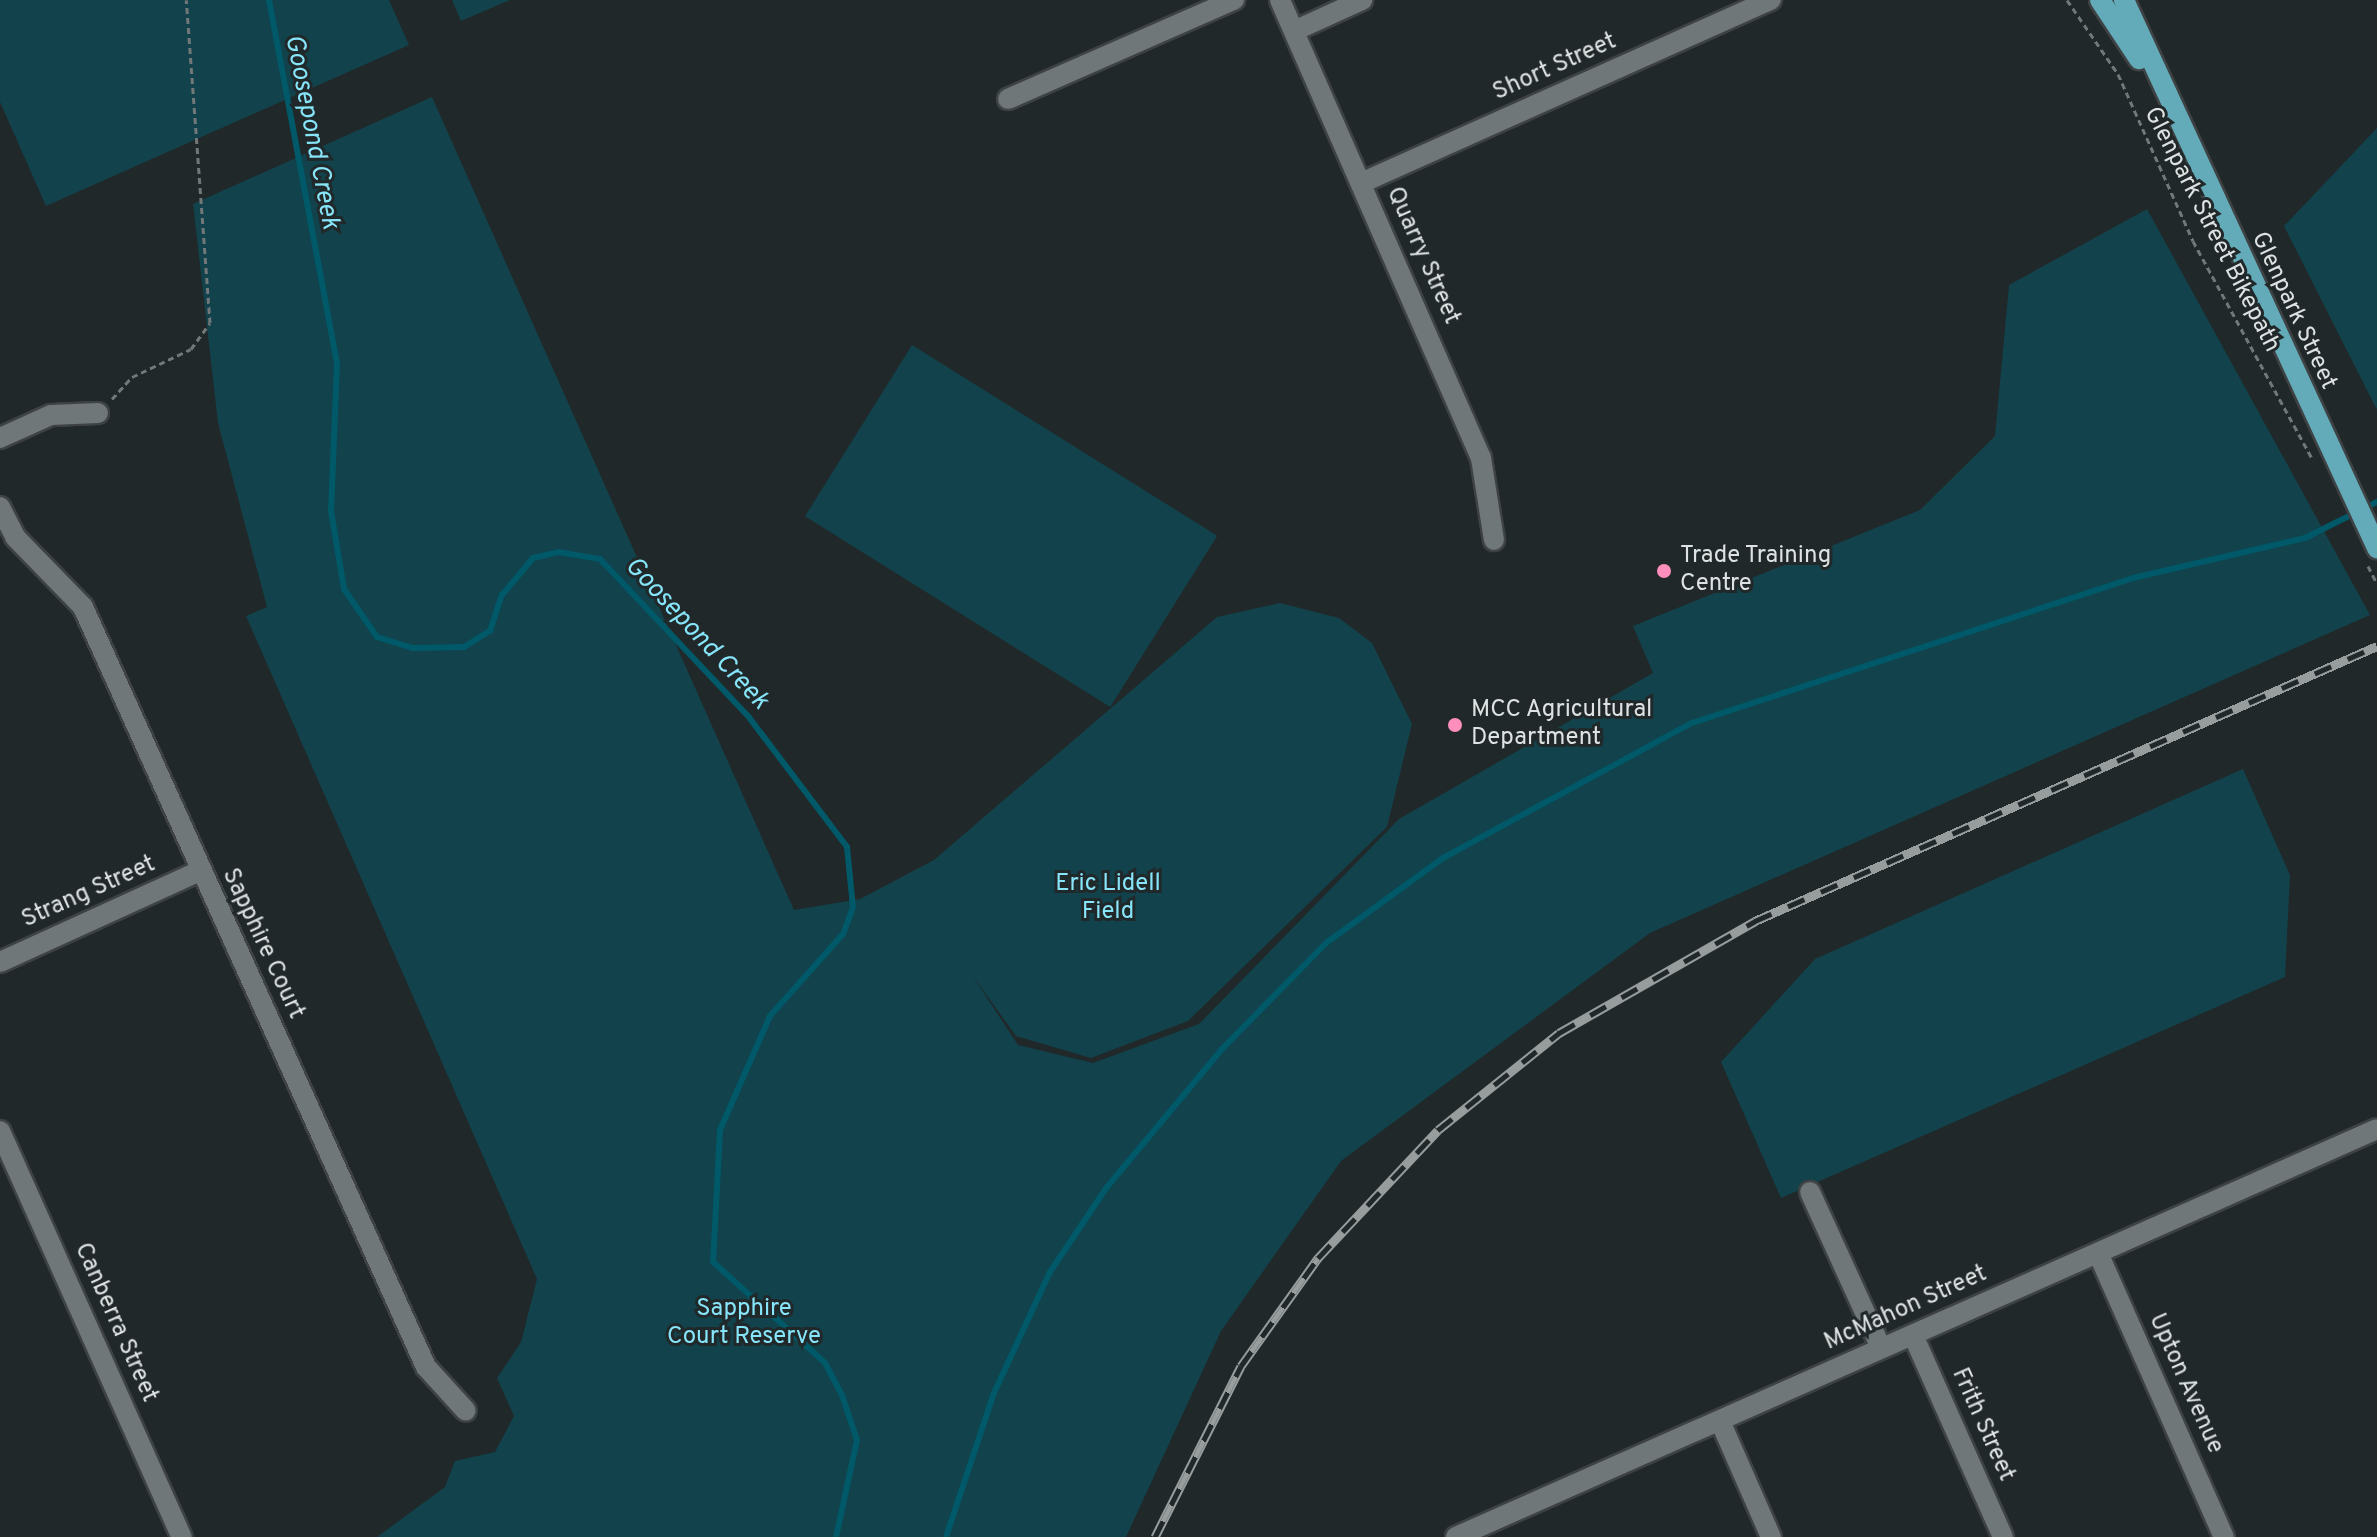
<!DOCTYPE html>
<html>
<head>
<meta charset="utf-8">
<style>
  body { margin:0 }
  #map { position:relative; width:2377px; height:1537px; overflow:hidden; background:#212829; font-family:Overpass,sans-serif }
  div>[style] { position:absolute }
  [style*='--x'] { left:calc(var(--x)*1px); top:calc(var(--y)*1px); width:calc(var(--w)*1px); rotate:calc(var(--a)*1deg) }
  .green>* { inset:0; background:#12424b; transform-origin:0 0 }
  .stream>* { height:6px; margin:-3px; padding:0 3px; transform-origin:3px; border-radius:3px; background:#005968 }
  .path>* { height:3px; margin-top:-1.5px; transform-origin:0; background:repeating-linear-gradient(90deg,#727778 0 6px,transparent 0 10px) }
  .roads { filter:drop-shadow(2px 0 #3e4244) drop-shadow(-2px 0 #3e4244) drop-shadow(0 2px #3e4244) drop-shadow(0 -2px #3e4244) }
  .minor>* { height:20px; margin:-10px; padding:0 10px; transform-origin:10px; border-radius:10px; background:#6f7778 }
  .major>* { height:20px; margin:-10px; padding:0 10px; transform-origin:10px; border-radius:10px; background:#63abb9 }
  .rail>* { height:9px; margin-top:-4.5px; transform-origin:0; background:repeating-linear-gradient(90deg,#212829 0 18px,#979c9d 0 36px); box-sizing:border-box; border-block:2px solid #979c9d }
  .dots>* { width:22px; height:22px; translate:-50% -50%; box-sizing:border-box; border:4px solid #212829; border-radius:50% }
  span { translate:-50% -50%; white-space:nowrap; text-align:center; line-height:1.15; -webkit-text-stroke:6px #212829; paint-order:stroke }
  .street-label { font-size:24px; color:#dee2e3 }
  .poi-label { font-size:24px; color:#dee2e3 }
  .left { translate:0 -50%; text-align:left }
  .park-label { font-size:24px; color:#87e5fa }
  .water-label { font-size:26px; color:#87e5fa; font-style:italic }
</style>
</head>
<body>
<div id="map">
  <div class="green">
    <div style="clip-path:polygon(0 0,389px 0,409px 45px,46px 206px,0 102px)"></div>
    <div style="clip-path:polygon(452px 0,510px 0,461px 21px)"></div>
    <div style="clip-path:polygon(432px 97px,794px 910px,860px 899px,934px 860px,1217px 617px,1280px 603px,1339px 618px,1372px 643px,1412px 724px,1387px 827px,1188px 1021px,1091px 1058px,1016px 1036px,972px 975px,1018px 1045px,1093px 1063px,1199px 1024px,1399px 819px,1653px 673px,1633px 626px,1920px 510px,1995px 436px,2009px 285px,2147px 209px,2370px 615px,1650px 933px,1341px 1161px,1221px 1331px,1126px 1537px,377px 1537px,445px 1487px,455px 1461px,495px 1452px,514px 1416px,497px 1378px,521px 1342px,537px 1279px,246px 616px,267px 607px,218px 423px,193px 204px)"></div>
    <div style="clip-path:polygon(2377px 128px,2377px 410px,2284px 226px)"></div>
    <div style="left:912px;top:345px;width:360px;height:202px;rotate:32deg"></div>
    <div style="clip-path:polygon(2243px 769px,2290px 875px,2285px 977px,1781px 1198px,1721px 1062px,1815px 959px)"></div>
  </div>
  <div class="stream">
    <div style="--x:269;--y:0;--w:369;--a:79.4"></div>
    <div style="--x:337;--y:363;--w:148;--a:92.3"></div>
    <div style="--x:331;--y:511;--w:79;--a:80.5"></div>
    <div style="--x:344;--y:589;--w:58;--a:55.5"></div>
    <div style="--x:377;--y:637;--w:37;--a:17"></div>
    <div style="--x:412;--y:648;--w:52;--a:-1.1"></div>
    <div style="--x:464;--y:647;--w:31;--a:-32"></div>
    <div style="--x:490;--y:631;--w:38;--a:-72"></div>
    <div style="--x:502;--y:595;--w:48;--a:-50"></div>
    <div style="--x:533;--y:558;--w:26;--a:-13"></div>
    <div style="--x:558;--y:552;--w:43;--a:9.5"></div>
    <div style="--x:600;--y:559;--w:216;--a:46.7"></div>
    <div style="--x:748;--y:716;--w:164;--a:52.9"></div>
    <div style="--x:847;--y:847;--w:60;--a:84.3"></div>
    <div style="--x:853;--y:907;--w:29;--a:110"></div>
    <div style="--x:843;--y:934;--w:110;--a:131.7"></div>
    <div style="--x:770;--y:1016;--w:124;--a:113.7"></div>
    <div style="--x:720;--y:1130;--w:132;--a:93"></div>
    <div style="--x:713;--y:1262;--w:151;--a:42"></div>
    <div style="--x:825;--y:1363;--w:36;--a:62"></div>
    <div style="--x:842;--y:1395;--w:47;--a:71.6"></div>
    <div style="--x:857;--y:1440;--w:99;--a:102.2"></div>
    <div style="--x:946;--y:1537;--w:152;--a:-71.6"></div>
    <div style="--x:994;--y:1393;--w:133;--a:-65.2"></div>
    <div style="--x:1050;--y:1272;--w:102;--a:-56.2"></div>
    <div style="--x:1107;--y:1187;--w:178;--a:-50.2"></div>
    <div style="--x:1221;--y:1050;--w:150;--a:-45.5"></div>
    <div style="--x:1326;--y:943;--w:145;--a:-36"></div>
    <div style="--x:1443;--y:858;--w:283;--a:-28.5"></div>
    <div style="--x:1692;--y:723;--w:464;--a:-18.2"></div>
    <div style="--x:2133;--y:578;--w:177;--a:-13.1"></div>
    <div style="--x:2305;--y:538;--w:80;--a:-26.6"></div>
  </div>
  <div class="path">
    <div style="--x:2067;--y:0;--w:90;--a:55.4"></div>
    <div style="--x:2118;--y:74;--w:183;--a:65.8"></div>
    <div style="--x:2193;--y:241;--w:250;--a:61.3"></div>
    <div style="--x:112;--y:399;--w:30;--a:-48"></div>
    <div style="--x:132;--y:377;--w:65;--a:-25.4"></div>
    <div style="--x:191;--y:349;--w:32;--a:-54"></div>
    <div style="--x:210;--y:323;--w:324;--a:-94.2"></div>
    <div style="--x:2368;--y:566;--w:20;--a:63"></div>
  </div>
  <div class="roads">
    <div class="minor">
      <div style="--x:1280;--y:0;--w:500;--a:66.31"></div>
      <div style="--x:1481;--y:458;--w:83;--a:81"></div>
      <div style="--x:1294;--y:31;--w:75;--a:-24.5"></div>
      <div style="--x:1008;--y:99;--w:247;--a:-23.7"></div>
      <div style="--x:1361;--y:183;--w:449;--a:-24.1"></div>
      <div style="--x:0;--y:438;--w:56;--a:-24.3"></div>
      <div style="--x:51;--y:415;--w:47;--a:-2.4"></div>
      <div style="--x:0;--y:507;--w:34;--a:63"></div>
      <div style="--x:15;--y:537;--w:98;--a:45.8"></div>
      <div style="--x:83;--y:607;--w:834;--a:65.71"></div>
      <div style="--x:426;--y:1367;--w:59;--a:47.7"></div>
      <div style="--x:0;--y:962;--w:220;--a:-24.5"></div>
      <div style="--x:0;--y:1131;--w:445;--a:65.9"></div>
      <div style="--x:1810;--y:1192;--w:171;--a:65.5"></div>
      <div style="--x:2098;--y:1253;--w:311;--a:66.1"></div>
      <div style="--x:1913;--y:1335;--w:221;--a:66"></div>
      <div style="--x:1720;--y:1421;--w:127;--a:66.3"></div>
      <div style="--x:1456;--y:1537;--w:1007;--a:-23.89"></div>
    </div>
    <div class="major">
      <div style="--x:2100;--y:0;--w:71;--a:56.5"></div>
      <div style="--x:2124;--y:0;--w:604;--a:65.22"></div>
    </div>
  </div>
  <div class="rail">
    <div style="--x:1155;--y:1537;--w:191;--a:-63.3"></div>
    <div style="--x:1241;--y:1366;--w:133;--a:-54.5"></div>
    <div style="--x:1318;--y:1258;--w:175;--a:-46.8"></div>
    <div style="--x:1438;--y:1130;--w:155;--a:-38.7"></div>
    <div style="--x:1559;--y:1033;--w:226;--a:-29.7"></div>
    <div style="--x:1755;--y:921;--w:680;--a:-23.85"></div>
  </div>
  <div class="dots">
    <div style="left:1664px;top:571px;background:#fe8ebb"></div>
    <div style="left:1455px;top:725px;background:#fe8ebb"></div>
  </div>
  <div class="street-label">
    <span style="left:1555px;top:68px;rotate:-24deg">Short Street</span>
    <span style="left:2211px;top:230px;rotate:63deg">Glenpark Street Bikepath</span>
    <span style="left:1422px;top:256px;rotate:66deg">Quarry Street</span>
    <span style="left:2293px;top:311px;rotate:65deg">Glenpark Street</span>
    <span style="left:89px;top:893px;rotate:-24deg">Strang Street</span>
    <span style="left:262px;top:944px;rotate:65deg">Sapphire Court</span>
    <span style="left:1906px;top:1309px;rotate:-24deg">McMahon Street</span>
    <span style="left:115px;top:1323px;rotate:66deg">Canberra Street</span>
    <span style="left:2185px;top:1384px;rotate:66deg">Upton Avenue</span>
    <span style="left:1982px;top:1425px;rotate:66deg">Frith Street</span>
  </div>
  <div class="poi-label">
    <span class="left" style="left:1680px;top:571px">Trade Training<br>Centre</span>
    <span class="left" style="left:1471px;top:725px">MCC Agricultural<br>Department</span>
  </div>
  <div class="park-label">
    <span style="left:1108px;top:899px">Eric Lidell<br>Field</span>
    <span style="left:744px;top:1324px">Sapphire<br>Court Reserve</span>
  </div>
  <div class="water-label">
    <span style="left:311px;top:132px;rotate:79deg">Goosepond Creek</span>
    <span style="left:696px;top:634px;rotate:47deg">Goosepond Creek</span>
  </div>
</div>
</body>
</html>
